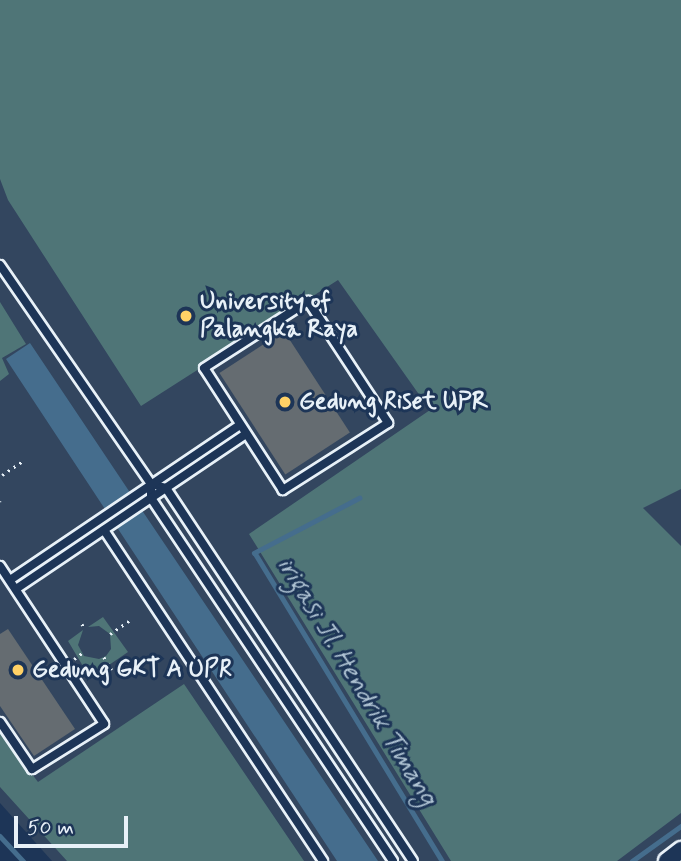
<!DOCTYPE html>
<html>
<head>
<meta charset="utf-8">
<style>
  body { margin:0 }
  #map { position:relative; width:681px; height:861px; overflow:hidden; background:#1d3557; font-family:Mynerve,sans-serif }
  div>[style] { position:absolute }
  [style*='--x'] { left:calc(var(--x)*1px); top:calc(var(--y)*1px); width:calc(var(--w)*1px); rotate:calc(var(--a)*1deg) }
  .built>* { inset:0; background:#33465f }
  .green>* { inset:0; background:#4f7577 }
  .water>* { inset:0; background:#456d8d }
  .stream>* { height:4.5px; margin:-2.25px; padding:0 2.25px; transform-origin:2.25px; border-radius:2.25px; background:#456d8d }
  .building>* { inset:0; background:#656c71; transform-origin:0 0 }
  .path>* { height:2.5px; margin-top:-1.25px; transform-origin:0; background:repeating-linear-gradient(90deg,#e8f1f8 0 2px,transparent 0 7px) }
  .roads { filter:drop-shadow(2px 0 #e8f1f8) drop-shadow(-2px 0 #e8f1f8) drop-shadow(0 2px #e8f1f8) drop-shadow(0 -2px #e8f1f8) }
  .service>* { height:8px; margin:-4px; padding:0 4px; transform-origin:4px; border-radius:4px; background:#1d3557 }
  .minor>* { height:16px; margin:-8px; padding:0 8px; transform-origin:8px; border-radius:8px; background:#1d3557 }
  .dots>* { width:19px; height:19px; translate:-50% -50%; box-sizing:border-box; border:4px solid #1d3557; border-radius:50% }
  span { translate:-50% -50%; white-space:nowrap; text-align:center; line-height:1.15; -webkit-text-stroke:6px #1d3557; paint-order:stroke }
  .poi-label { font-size:24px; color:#e8f1f8; font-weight:700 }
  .left { translate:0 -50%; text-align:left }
  .water-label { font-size:26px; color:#afc3d3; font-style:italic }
  .scale { position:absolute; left:14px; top:816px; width:114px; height:32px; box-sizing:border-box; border:4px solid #e8f1f8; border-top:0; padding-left:9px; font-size:21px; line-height:24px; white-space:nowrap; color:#e8f1f8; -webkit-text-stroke:5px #1d3557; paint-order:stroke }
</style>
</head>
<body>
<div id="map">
  <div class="built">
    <div style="clip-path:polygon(193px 45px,681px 464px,681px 861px,52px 861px,0 803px,0 168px)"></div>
  </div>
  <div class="green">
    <div style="clip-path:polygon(0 0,681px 0,681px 489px,643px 508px,681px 546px,681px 813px,617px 861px,451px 861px,249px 534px,430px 410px,338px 280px,141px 406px,8px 200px,0 179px)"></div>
    <div style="clip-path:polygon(0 302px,26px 344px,2px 358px,9px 374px,0 381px)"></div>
    <div style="clip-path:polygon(103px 617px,128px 652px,90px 678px,68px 641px,83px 630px,78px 645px,84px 656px,99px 659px,106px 656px,111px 649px,110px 634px,99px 626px,88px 627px)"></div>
    <div style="clip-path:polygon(184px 684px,304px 861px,67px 861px,0 787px,0 732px,38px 782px)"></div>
  </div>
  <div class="water">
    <div style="clip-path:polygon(30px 343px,131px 494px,378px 861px,337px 861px,6px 359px)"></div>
  </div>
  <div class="stream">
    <div style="--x:360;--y:498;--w:119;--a:152.4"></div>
    <div style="--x:255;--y:553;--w:360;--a:58.7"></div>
    <div style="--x:0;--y:836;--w:34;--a:47"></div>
    <div style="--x:632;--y:861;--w:60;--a:-35.5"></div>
  </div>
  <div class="building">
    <div style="left:284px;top:331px;width:121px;height:77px;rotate:57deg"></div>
    <div style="clip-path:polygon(8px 629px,75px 729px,34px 756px,0 706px,0 634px)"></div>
  </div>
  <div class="path">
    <div style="--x:2;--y:475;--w:25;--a:-34"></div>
    <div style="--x:0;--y:501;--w:1;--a:90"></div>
    <div style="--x:82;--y:624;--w:6;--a:51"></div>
    <div style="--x:110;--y:634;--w:24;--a:-35"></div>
    <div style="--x:104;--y:657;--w:15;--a:58"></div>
    <div style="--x:74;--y:659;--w:10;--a:-37"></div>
  </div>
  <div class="roads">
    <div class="service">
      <div style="--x:0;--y:265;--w:266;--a:55.4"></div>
      <div style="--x:151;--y:484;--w:14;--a:90"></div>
      <div style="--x:151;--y:498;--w:436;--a:56.3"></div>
      <div style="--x:308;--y:301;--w:146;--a:56.7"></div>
      <div style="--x:388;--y:423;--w:125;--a:147.5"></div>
      <div style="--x:283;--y:490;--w:145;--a:-122.9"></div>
      <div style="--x:204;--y:368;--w:124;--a:-32.8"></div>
      <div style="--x:151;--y:484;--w:16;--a:15"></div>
      <div style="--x:166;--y:488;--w:447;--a:56.5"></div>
      <div style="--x:104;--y:530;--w:397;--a:56.5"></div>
      <div style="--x:0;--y:566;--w:189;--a:56.6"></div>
      <div style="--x:104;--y:724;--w:85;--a:148"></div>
      <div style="--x:32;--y:769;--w:57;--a:-124.2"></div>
      <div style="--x:10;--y:580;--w:277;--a:-34"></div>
      <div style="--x:16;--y:589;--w:277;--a:-34"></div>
    </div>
    <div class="minor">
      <div style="--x:667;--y:861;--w:18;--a:-38"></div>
    </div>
  </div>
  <div class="dots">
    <div style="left:186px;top:316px;background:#ffd166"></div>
    <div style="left:285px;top:402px;background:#ffd166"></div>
    <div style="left:18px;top:670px;background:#ffd166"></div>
  </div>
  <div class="poi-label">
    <span class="left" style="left:200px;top:316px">University of<br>Palangka Raya</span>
    <span class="left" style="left:299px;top:402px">Gedung Riset UPR</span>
    <span class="left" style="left:32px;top:670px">Gedung GKT A UPR</span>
  </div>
  <div class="water-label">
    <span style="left:356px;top:682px;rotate:59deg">irigasi Jl. Hendrik Timang</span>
  </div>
  <div class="scale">50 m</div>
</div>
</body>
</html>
